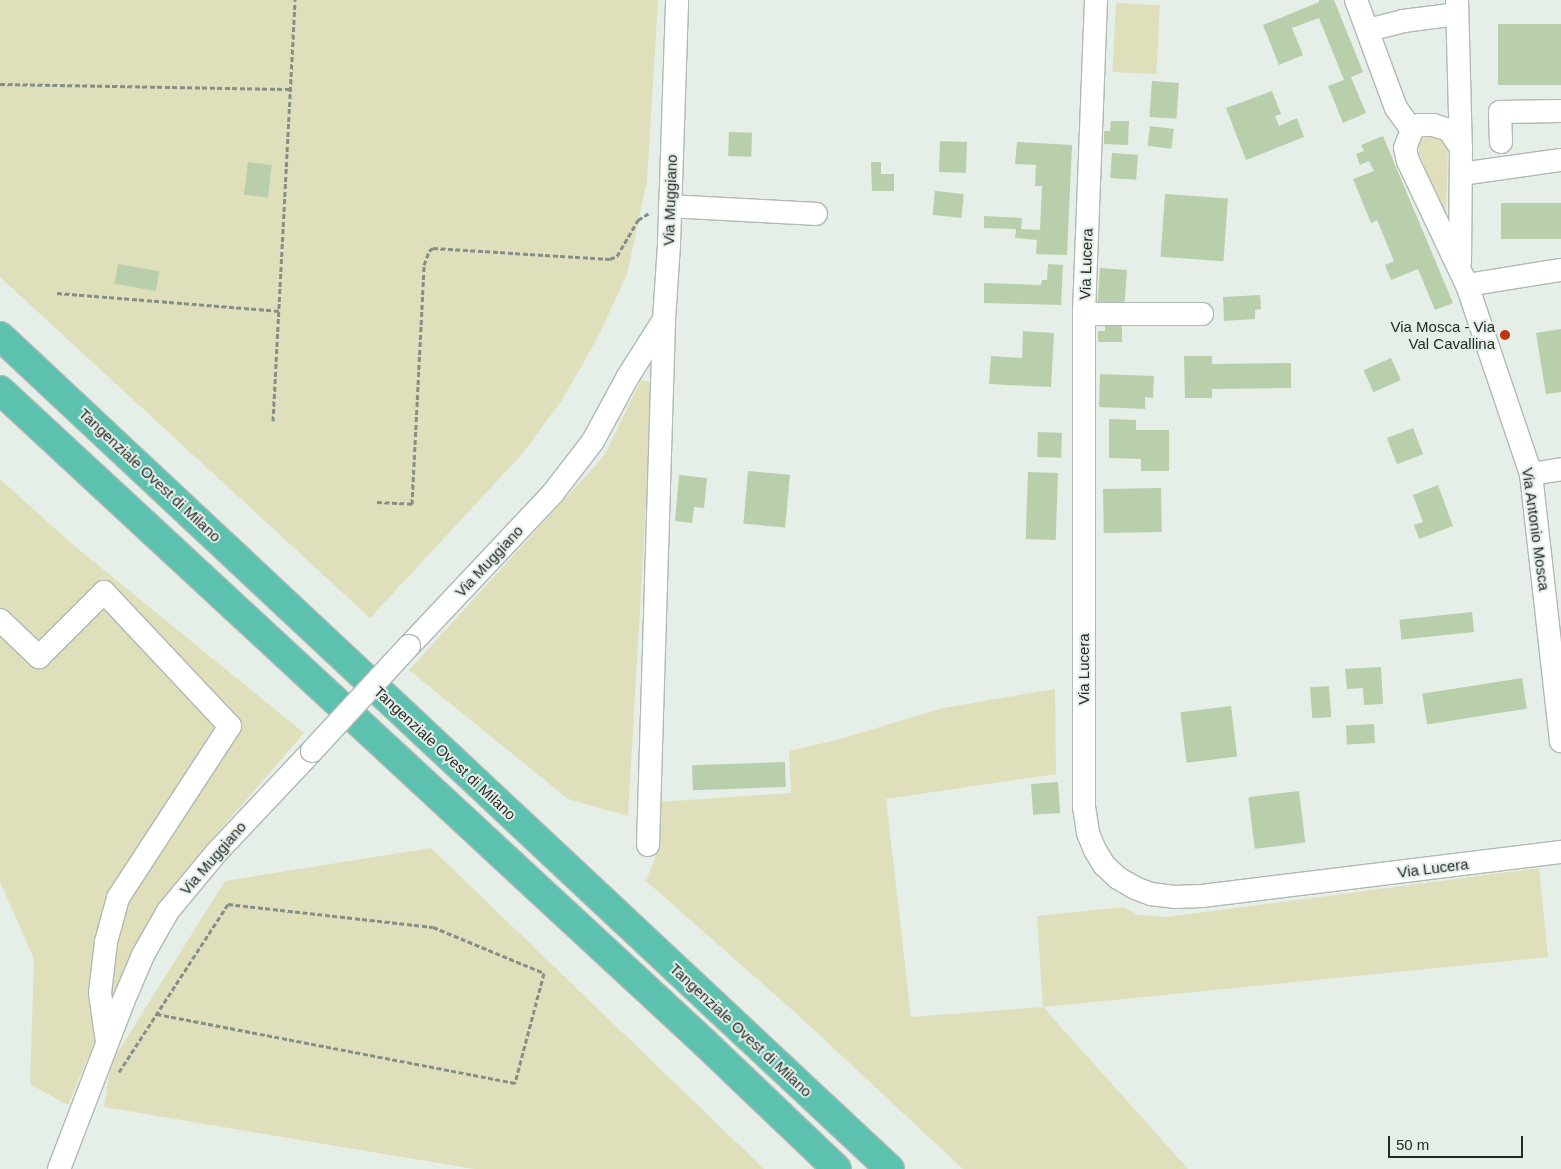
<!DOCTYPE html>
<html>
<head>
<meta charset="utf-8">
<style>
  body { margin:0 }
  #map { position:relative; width:1561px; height:1169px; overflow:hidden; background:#e5efe8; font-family:Helvetica,sans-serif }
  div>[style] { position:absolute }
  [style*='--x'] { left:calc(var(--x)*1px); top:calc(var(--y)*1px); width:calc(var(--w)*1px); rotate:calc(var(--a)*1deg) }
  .green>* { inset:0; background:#dfdfbb; transform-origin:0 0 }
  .building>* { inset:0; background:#b9ceaa; transform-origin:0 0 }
  .path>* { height:3px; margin-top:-1.5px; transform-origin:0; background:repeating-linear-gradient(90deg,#878e89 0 5px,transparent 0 7.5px) }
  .roads { filter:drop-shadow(1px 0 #b0b9b3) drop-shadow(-1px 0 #b0b9b3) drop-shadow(0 1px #b0b9b3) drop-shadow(0 -1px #b0b9b3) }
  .minor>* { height:22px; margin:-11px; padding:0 11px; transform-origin:11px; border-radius:11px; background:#fff }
  .highway>* { height:28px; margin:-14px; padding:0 14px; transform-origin:14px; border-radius:14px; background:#5dc1b0 }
  .bridges { filter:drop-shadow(1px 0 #b0b9b3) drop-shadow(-1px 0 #b0b9b3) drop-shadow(0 1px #b0b9b3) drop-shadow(0 -1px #b0b9b3) }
  .minor-bridge>* { height:22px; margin:-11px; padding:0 11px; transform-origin:11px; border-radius:11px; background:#fff }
  .dots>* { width:14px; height:14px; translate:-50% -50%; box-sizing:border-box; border:2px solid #e5efe8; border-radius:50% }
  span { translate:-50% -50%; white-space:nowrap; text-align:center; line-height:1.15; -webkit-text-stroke:4px #e5efe8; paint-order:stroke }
  .street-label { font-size:15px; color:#262a27 }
  .poi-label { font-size:15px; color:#262a27 }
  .right { translate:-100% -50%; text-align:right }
  .scale { position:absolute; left:1388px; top:1136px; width:135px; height:22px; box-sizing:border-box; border:2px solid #262a27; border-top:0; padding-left:6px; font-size:15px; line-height:18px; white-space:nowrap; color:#262a27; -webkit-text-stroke:4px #e5efe8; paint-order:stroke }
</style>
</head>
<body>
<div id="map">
  <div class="green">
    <div style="clip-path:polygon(0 0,658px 0,647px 181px,627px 274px,598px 337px,562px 400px,523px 453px,370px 618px,0 277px)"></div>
    <div style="left:1116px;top:3px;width:44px;height:69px;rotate:3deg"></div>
    <div style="clip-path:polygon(1428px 135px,1442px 137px,1448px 147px,1446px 217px,1443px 215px,1419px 153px,1419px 142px)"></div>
    <div style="clip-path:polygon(641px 380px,653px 383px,628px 816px,568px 799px,409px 670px,604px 456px)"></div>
    <div style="clip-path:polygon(0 479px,72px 544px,304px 733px,188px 867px,156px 912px,113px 998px,68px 1105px,30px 1084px,34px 959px,0 882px)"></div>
    <div style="clip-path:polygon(1055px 689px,1056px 774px,886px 799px,911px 1017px,1043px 1007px,1037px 916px,1123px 907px,1138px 915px,1167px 917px,1539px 868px,1548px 957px,1043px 1007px,1188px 1169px,963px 1169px,799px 1016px,646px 881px,655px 859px,659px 802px,791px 793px,789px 751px,840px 739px,943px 708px)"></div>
    <div style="clip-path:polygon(431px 848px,764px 1169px,474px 1169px,104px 1107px,111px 1063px,225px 881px)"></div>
  </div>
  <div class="building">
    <div style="clip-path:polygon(1319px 0,1334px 0,1363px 72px,1351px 77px,1366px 113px,1343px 123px,1328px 86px,1344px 80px,1319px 18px,1292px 28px,1303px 55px,1279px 65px,1263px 25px,1319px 2px)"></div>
    <div style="left:1498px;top:24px;width:63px;height:61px"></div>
    <div style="left:1152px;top:81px;width:27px;height:36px;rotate:4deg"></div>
    <div style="clip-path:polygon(1272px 91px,1281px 114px,1275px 116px,1279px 126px,1297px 118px,1304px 137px,1246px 160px,1226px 108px)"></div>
    <div style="clip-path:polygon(1111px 121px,1129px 121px,1128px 145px,1104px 144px,1104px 131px,1110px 131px)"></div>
    <div style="left:1150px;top:126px;width:24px;height:20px;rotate:7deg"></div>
    <div style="left:729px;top:132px;width:23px;height:24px;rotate:2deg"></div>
    <div style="clip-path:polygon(1383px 136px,1453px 303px,1435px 310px,1418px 269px,1391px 280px,1385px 265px,1394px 261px,1377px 220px,1371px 223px,1353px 179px,1374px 171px,1369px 161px,1360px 165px,1356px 154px,1364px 151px,1361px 145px)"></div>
    <div style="left:940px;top:141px;width:27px;height:31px;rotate:2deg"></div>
    <div style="clip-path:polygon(1017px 142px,1072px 145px,1067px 255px,1036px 254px,1037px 240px,1015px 238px,1016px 229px,984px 228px,984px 216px,1022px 218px,1021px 229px,1040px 230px,1042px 186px,1035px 186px,1036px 165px,1015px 164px)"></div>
    <div style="left:1112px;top:153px;width:26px;height:25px;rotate:4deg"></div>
    <div style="left:248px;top:162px;width:24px;height:33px;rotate:7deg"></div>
    <div style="clip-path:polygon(871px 162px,881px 162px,881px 174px,894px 174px,894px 191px,872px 191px)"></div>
    <div style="left:935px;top:191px;width:29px;height:24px;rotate:6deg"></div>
    <div style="left:1165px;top:194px;width:63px;height:63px;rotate:4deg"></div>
    <div style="left:1561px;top:203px;width:36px;height:60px;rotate:90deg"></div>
    <div style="left:118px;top:264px;width:42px;height:20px;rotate:10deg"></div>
    <div style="clip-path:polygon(1048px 264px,1063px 265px,1061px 305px,984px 303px,984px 283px,1041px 285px,1042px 280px,1047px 280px)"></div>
    <div style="left:1100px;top:268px;width:27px;height:40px;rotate:4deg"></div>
    <div style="clip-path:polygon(1260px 295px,1261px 309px,1255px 310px,1255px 319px,1224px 321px,1223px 297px)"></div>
    <div style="clip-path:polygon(1105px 325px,1122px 325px,1122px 342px,1098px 342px,1098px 331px,1105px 331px)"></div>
    <div style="clip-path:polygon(1561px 329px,1561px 392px,1546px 394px,1536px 333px)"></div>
    <div style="clip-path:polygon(1023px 331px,1054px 333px,1051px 387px,989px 384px,991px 356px,1022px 358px)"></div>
    <div style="clip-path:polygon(1184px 356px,1212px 356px,1212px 364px,1291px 363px,1291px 388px,1212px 389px,1212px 398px,1185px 398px)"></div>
    <div style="left:1391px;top:358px;width:24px;height:30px;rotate:66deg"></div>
    <div style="clip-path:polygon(1100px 374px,1154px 376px,1153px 398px,1145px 397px,1145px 409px,1099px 407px)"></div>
    <div style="clip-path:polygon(1109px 419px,1136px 420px,1136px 430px,1169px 430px,1169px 471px,1141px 471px,1141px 459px,1109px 458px)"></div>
    <div style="left:1413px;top:428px;width:28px;height:28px;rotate:69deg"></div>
    <div style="left:1038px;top:432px;width:24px;height:25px;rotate:2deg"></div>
    <div style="left:748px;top:471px;width:42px;height:53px;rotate:5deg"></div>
    <div style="left:1028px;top:472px;width:30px;height:67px;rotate:2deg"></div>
    <div style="clip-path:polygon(679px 475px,707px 478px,704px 508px,694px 507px,692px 523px,675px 521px)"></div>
    <div style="clip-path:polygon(1438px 485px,1453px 526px,1419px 539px,1414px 525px,1423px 522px,1413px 495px)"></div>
    <div style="left:1161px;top:488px;width:44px;height:58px;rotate:89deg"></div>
    <div style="left:1472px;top:612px;width:20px;height:73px;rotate:84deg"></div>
    <div style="clip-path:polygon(1381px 667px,1383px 704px,1364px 705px,1363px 688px,1347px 689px,1345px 669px)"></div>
    <div style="left:1522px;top:678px;width:31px;height:101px;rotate:81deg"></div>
    <div style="left:1329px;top:686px;width:31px;height:19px;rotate:86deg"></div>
    <div style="left:1231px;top:706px;width:51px;height:51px;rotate:83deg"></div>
    <div style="left:1374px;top:724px;width:19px;height:28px;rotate:87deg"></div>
    <div style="left:785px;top:762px;width:25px;height:93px;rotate:88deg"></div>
    <div style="left:1058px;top:782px;width:31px;height:27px;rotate:86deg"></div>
    <div style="left:1299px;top:791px;width:52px;height:51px;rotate:83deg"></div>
  </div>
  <div class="path">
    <div style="--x:0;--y:84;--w:290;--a:1"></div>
    <div style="--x:57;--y:293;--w:223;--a:4.6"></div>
    <div style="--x:273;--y:421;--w:422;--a:-87"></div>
    <div style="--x:377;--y:502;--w:35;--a:3"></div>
    <div style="--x:412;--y:504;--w:239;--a:-87.1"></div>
    <div style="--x:424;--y:265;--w:15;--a:-70"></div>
    <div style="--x:429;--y:251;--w:5;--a:-37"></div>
    <div style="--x:433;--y:248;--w:177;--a:3.6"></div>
    <div style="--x:610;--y:259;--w:8;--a:-23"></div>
    <div style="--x:617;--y:256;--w:42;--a:-59.7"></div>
    <div style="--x:638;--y:220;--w:15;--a:-32"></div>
    <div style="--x:119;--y:1072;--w:200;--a:-57"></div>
    <div style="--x:228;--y:904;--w:206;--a:6.4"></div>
    <div style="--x:433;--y:927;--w:120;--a:22.5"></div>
    <div style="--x:544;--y:973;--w:114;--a:104.8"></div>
    <div style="--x:515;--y:1083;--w:365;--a:-169.1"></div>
  </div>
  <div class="roads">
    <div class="minor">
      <div style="--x:1096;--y:0;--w:314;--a:92.2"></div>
      <div style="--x:1084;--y:314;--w:493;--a:90"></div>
      <div style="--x:1084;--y:807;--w:26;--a:81"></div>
      <div style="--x:1088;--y:833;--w:18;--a:68"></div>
      <div style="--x:1095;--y:850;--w:17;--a:59"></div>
      <div style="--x:1104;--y:865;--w:19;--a:43"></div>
      <div style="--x:1118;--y:878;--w:20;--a:30"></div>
      <div style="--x:1135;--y:888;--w:17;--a:21"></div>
      <div style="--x:1151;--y:894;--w:23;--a:7"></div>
      <div style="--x:1174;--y:897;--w:28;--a:-2"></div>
      <div style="--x:1202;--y:896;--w:362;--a:-7"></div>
      <div style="--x:1356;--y:0;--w:115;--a:69.7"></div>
      <div style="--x:1396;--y:108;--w:27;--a:54"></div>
      <div style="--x:1457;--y:0;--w:148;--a:88.5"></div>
      <div style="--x:1461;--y:148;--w:114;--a:90.5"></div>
      <div style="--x:1368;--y:30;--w:36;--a:-14"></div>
      <div style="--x:1403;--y:21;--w:54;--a:-7.4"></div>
      <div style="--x:1501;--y:142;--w:30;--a:-92"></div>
      <div style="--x:1500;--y:112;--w:61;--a:-0.9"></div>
      <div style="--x:1461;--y:148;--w:22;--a:-124"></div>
      <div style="--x:1449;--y:130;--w:17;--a:-163"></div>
      <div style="--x:1433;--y:125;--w:14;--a:180"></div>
      <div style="--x:1419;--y:125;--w:9;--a:144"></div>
      <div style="--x:1412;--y:130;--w:19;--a:111"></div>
      <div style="--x:1405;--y:148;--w:13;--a:77"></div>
      <div style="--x:1408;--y:161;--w:137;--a:64.6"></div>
      <div style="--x:1467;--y:285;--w:200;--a:71.3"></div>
      <div style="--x:1531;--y:474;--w:269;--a:83.6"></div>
      <div style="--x:1461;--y:174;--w:101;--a:-8"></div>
      <div style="--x:670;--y:206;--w:146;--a:3.1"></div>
      <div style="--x:1467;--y:285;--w:95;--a:-9.1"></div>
      <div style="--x:1084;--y:314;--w:118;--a:0"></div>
      <div style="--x:1531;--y:474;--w:30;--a:-9"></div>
      <div style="--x:0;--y:620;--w:54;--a:43.5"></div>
      <div style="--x:39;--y:657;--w:92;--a:-45"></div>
      <div style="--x:104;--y:592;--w:184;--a:46.8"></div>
      <div style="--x:230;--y:726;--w:205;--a:123.1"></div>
      <div style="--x:118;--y:898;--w:46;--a:105.3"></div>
      <div style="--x:106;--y:942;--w:51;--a:96.7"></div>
      <div style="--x:100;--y:993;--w:49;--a:81.9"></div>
      <div style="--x:409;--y:646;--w:210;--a:-46.7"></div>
      <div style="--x:553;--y:493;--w:66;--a:-52.4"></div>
      <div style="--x:593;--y:441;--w:72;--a:-61.6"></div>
      <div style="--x:627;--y:378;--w:67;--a:-57.7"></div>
      <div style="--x:648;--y:845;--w:525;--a:-88.25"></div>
      <div style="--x:664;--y:320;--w:76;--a:-86.2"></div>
      <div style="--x:669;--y:244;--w:244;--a:-88.1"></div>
      <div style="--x:59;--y:1169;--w:179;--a:-69"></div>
      <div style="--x:123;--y:1002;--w:51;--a:-66.9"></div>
      <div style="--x:143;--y:955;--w:51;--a:-60.4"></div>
      <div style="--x:168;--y:911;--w:75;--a:-50.4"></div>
      <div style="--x:216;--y:853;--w:140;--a:-46.7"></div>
    </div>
    <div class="highway">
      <div style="--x:0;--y:336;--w:1219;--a:43.11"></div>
      <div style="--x:0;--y:390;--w:961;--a:42.81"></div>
      <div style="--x:705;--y:1043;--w:182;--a:43.7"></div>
    </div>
  </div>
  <div class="bridges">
    <div class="minor-bridge">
      <div style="--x:312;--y:751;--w:143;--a:-47.3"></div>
    </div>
  </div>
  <div class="dots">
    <div style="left:1505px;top:335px;background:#c03614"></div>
  </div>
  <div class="street-label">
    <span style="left:670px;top:200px;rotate:-88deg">Via Muggiano</span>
    <span style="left:1086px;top:264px;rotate:-88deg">Via Lucera</span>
    <span style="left:150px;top:475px;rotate:43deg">Tangenziale Ovest di Milano</span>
    <span style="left:1536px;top:529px;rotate:82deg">Via Antonio Mosca</span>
    <span style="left:489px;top:561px;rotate:-47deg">Via Muggiano</span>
    <span style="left:1084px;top:669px;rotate:-90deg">Via Lucera</span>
    <span style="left:445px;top:753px;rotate:43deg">Tangenziale Ovest di Milano</span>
    <span style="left:213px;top:858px;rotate:-49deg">Via Muggiano</span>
    <span style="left:1433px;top:868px;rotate:-7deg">Via Lucera</span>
    <span style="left:741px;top:1030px;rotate:43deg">Tangenziale Ovest di Milano</span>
  </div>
  <div class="poi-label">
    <span class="right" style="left:1495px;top:335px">Via Mosca - Via<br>Val Cavallina</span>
  </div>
  <div class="scale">50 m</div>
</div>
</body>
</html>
